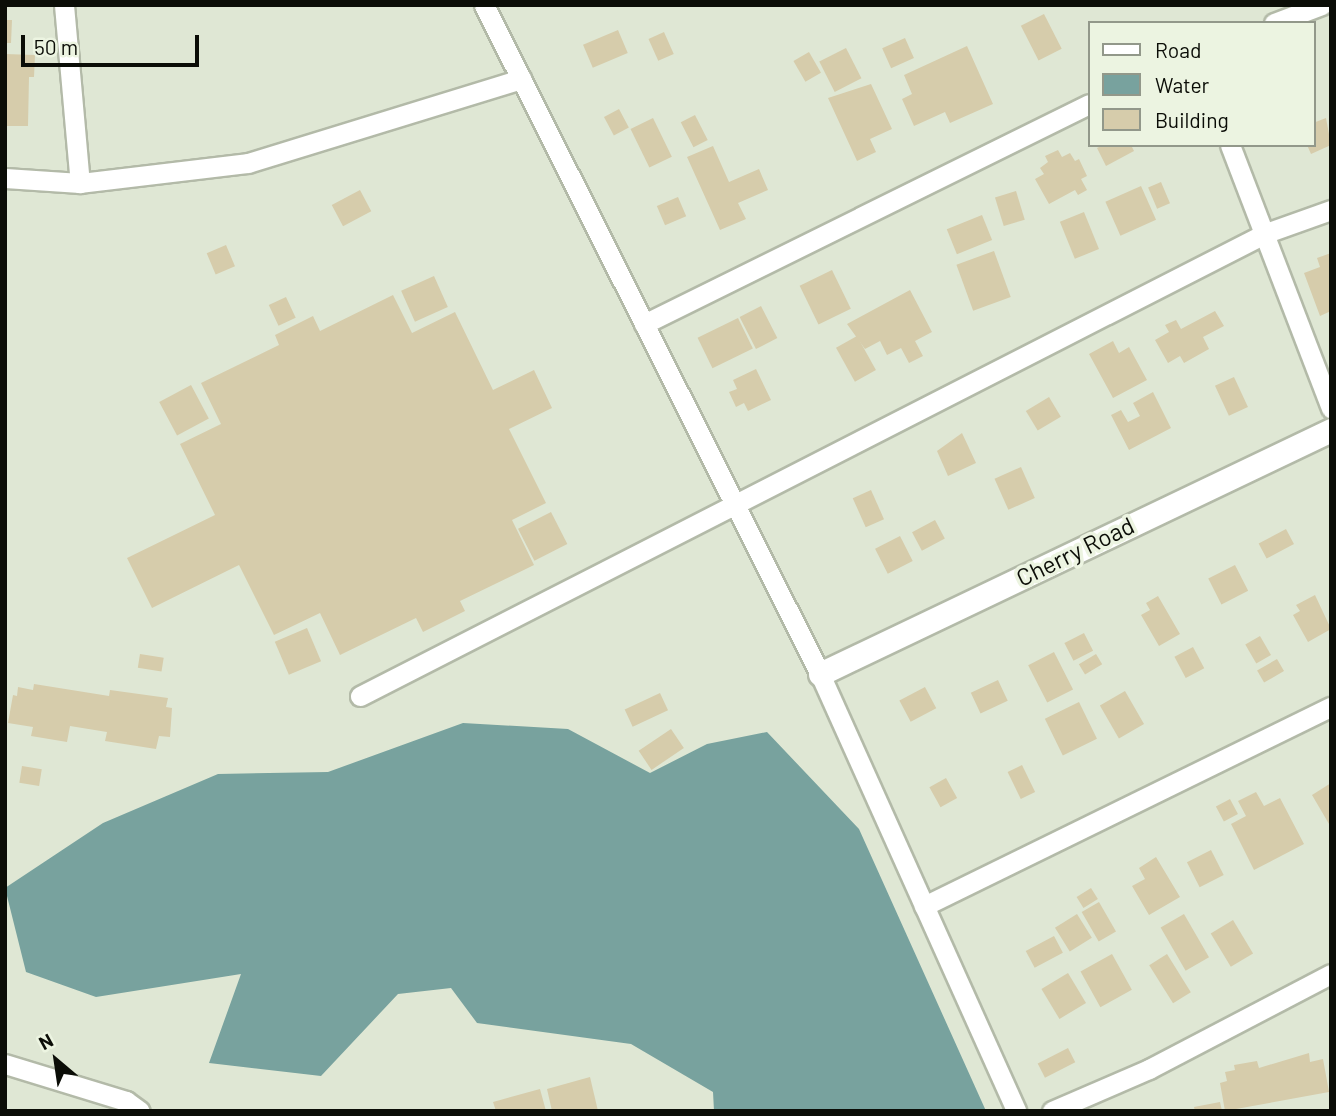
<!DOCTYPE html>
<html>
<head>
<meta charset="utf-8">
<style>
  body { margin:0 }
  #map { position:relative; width:1336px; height:1116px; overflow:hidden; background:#dfe7d4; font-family:Barlow,sans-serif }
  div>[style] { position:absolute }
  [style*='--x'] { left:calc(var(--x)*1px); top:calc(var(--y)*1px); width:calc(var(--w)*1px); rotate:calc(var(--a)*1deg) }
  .water>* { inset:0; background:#78a29e }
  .building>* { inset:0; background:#d6ccab; transform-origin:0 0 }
  .roads { filter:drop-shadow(2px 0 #b3baa8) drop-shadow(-2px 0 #b3baa8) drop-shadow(0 2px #b3baa8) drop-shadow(0 -2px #b3baa8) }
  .minor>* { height:19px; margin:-9.5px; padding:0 9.5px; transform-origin:9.5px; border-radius:9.5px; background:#fff }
  .tertiary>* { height:23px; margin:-11.5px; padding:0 11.5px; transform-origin:11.5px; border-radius:11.5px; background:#fff }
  span { translate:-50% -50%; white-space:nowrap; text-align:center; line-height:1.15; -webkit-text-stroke:7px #ecf4e1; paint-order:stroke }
  .street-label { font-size:24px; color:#0b0d07 }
  .frame { position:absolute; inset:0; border:7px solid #0b0d07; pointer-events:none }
  .legend { position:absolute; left:1088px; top:21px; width:228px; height:126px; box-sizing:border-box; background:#ecf4e1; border:2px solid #92988a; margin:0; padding:9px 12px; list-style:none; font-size:21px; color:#0b0d07 }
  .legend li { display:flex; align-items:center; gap:14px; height:35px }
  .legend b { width:35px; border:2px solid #92988a }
  .north { position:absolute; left:21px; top:1025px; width:70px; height:70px; -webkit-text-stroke:5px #ecf4e1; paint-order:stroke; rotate:331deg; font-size:19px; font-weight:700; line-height:28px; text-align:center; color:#0b0d07 }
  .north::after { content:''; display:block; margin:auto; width:24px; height:32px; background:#0b0d07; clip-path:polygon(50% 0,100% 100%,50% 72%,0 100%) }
  .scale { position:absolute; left:21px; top:35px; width:178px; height:32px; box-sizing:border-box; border:4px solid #0b0d07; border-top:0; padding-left:9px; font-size:21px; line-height:24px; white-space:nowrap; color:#0b0d07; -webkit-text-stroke:5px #ecf4e1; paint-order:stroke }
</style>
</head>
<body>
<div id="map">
  <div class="water">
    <div style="clip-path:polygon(463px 723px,568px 729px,650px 773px,707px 744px,767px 732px,859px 829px,986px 1111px,714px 1111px,713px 1092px,631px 1044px,477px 1023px,451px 988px,398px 994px,321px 1076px,209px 1063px,241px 974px,96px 997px,26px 972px,5px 888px,103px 823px,218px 774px,328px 772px)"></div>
  </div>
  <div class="building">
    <div style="left:1044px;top:14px;width:39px;height:26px;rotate:63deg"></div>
    <div style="clip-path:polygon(5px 20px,12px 20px,11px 43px,5px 43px)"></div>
    <div style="left:618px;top:30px;width:25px;height:38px;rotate:67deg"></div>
    <div style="left:664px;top:32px;width:24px;height:17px;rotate:66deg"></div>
    <div style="left:905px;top:38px;width:22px;height:25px;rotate:66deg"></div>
    <div style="clip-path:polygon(967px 46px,993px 104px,950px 123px,945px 112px,914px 126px,902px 99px,912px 94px,904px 75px)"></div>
    <div style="left:846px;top:48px;width:34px;height:30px;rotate:63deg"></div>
    <div style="left:809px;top:52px;width:24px;height:18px;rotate:60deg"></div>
    <div style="clip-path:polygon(5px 54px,35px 55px,34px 77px,29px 77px,28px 126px,5px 126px)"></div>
    <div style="clip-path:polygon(871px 84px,892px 129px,870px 139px,876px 152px,857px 161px,828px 98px)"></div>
    <div style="left:619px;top:109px;width:21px;height:17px;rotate:62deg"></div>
    <div style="left:695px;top:115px;width:28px;height:16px;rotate:63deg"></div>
    <div style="left:653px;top:118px;width:43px;height:25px;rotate:64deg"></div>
    <div style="clip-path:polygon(1326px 118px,1331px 145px,1311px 154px,1307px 145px,1313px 145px,1313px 123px)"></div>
    <div style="clip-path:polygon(1103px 145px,1131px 145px,1134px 151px,1106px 166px,1097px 148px)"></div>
    <div style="clip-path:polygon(713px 146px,729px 182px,759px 169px,768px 190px,738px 203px,746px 219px,720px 230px,687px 157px)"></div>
    <div style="clip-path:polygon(1058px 150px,1062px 157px,1070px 153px,1075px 161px,1079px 159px,1087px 176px,1081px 179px,1087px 190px,1078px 195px,1075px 190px,1049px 204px,1035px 179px,1044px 174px,1040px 168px,1048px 162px,1045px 156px)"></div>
    <div style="left:1161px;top:182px;width:23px;height:14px;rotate:67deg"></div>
    <div style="left:1141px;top:186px;width:37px;height:39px;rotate:66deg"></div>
    <div style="left:360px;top:190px;width:24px;height:32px;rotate:62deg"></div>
    <div style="left:1016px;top:191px;width:30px;height:22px;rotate:73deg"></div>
    <div style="left:678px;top:197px;width:21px;height:23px;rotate:67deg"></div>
    <div style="left:1084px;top:212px;width:40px;height:26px;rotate:68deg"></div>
    <div style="left:982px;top:215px;width:27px;height:38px;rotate:68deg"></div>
    <div style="left:226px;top:245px;width:23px;height:21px;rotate:67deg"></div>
    <div style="left:994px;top:251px;width:49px;height:40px;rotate:70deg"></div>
    <div style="clip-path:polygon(1331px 253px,1331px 311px,1320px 316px,1304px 273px,1320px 267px,1317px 258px)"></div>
    <div style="left:832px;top:270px;width:43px;height:36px;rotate:64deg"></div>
    <div style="left:434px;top:276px;width:34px;height:36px;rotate:66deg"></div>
    <div style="clip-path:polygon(910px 290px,932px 332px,915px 341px,923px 356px,909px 363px,901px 348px,887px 355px,880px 341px,865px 349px,847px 324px)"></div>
    <div style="clip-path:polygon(393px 295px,412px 333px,455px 312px,493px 390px,534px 370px,552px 408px,509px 429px,546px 503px,512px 520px,534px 565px,460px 601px,465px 611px,423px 632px,416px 618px,340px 655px,320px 613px,274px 635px,239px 565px,152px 608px,127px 558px,215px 515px,180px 444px,221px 424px,201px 383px,279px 345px,275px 335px,313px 316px,320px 331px)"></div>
    <div style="left:286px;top:297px;width:23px;height:19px;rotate:65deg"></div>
    <div style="left:761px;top:306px;width:36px;height:24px;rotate:63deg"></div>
    <div style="clip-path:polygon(1215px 311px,1224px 326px,1203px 337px,1209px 349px,1184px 363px,1180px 356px,1168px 363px,1155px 340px,1169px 332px,1165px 325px,1176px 320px,1181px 329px)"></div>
    <div style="left:738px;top:318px;width:34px;height:45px;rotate:64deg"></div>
    <div style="left:857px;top:336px;width:39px;height:24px;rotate:61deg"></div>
    <div style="clip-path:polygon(1113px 341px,1119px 353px,1129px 347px,1147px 380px,1113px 398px,1089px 354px)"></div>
    <div style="clip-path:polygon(756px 369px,771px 400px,748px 411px,744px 403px,736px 407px,729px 392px,737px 389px,733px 380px)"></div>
    <div style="left:1234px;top:377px;width:33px;height:21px;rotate:65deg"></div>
    <div style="left:191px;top:385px;width:38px;height:36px;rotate:62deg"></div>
    <div style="clip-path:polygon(1153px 392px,1171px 428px,1129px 450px,1111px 415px,1121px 410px,1128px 422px,1140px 416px,1133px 403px)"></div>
    <div style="left:1049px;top:397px;width:23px;height:27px;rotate:59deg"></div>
    <div style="clip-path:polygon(962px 433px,976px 463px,948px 476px,937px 451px)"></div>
    <div style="left:1021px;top:467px;width:34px;height:29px;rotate:66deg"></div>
    <div style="left:871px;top:490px;width:32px;height:20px;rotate:66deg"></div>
    <div style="left:551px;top:512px;width:36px;height:37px;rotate:63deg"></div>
    <div style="left:935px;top:520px;width:21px;height:26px;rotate:62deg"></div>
    <div style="left:1286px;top:529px;width:17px;height:31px;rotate:62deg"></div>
    <div style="left:900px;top:536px;width:28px;height:28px;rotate:63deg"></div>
    <div style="left:1235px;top:565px;width:29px;height:30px;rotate:63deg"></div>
    <div style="clip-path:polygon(1315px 595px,1331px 629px,1308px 642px,1293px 615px,1300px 611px,1296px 605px)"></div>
    <div style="clip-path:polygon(1158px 596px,1180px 634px,1159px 646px,1141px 615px,1150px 610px,1146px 603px)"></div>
    <div style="left:307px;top:628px;width:36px;height:35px;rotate:67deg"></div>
    <div style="left:1084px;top:633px;width:20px;height:22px;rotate:63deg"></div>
    <div style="left:1260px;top:636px;width:22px;height:17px;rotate:60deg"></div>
    <div style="left:1193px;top:647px;width:24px;height:21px;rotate:62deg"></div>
    <div style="left:1054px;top:652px;width:42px;height:29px;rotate:63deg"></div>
    <div style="left:140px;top:654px;width:24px;height:14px;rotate:9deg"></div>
    <div style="left:1096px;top:654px;width:12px;height:20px;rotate:59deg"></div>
    <div style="left:1277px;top:659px;width:14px;height:23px;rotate:60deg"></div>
    <div style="left:998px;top:680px;width:23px;height:30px;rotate:65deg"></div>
    <div style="clip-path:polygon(34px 684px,109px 696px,110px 690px,168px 698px,166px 707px,172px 708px,170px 737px,159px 736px,156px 749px,105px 741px,107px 732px,70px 726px,67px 742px,31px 736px,33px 727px,8px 723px,13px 695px,17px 696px,18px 687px,33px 690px)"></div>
    <div style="left:925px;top:687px;width:24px;height:29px;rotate:62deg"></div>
    <div style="left:1125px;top:691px;width:38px;height:29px;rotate:60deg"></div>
    <div style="left:660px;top:693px;width:19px;height:39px;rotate:65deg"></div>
    <div style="left:1079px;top:702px;width:41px;height:38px;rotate:64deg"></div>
    <div style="left:671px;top:729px;width:23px;height:39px;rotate:56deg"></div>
    <div style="left:1022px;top:765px;width:30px;height:16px;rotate:64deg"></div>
    <div style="left:22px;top:766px;width:20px;height:17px;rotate:9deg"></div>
    <div style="left:946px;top:778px;width:23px;height:19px;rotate:61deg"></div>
    <div style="clip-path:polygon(1331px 783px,1331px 823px,1329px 824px,1312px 795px)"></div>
    <div style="clip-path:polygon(1256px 792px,1264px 806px,1280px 798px,1304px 844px,1254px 870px,1231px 824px,1246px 816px,1238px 801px)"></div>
    <div style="left:1230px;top:799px;width:17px;height:16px;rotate:62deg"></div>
    <div style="left:1211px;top:850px;width:28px;height:27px;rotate:63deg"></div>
    <div style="clip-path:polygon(1156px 857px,1180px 897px,1149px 915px,1132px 886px,1145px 879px,1139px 868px)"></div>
    <div style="left:1091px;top:888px;width:13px;height:17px;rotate:58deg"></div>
    <div style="left:1099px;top:902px;width:34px;height:20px;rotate:60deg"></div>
    <div style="left:1077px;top:914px;width:28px;height:26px;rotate:58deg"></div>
    <div style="left:1184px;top:914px;width:50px;height:27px;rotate:60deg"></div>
    <div style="left:1233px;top:920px;width:39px;height:26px;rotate:59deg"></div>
    <div style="left:1054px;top:936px;width:19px;height:32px;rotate:62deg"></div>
    <div style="left:1112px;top:954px;width:41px;height:36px;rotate:61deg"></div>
    <div style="left:1167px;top:954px;width:45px;height:21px;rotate:58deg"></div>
    <div style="left:1068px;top:973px;width:35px;height:31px;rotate:59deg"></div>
    <div style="left:1068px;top:1048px;width:16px;height:34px;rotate:63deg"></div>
    <div style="clip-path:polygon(1309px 1053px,1310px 1062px,1323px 1059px,1329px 1092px,1225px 1111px,1220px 1083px,1227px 1081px,1225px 1072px,1235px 1070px,1234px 1065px,1257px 1061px,1259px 1068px)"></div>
    <div style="clip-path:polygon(590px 1077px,598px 1111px,552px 1111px,547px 1089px)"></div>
    <div style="clip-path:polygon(540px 1089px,546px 1111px,496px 1111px,493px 1102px)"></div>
    <div style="clip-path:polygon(1220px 1102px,1222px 1111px,1195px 1111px,1194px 1107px)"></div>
  </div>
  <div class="roads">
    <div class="minor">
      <div style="--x:64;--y:5;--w:179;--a:84.9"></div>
      <div style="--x:484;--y:5;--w:749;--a:63.33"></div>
      <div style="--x:820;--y:674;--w:479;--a:65.8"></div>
      <div style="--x:1274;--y:23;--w:51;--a:-20.6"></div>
      <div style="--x:1230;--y:145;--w:282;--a:69"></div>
      <div style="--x:5;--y:178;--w:75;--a:3.8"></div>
      <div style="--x:80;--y:183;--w:169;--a:-6.8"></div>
      <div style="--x:248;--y:163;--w:286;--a:-17.1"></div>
      <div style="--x:644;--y:324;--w:496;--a:-26.3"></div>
      <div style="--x:360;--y:696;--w:1017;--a:-27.07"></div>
      <div style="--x:1266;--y:233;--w:69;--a:-19.5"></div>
      <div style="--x:924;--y:906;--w:453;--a:-26.1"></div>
      <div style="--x:5;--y:1064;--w:127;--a:17"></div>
      <div style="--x:126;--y:1101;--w:17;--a:36"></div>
      <div style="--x:1052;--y:1111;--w:106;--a:-23.4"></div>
      <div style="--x:1149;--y:1069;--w:205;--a:-27.6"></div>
    </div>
    <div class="tertiary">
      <div style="--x:820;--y:674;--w:566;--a:-25.52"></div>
    </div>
  </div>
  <div class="street-label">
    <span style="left:1075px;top:551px;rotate:-26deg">Cherry Road</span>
  </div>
  <div class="frame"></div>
  <ul class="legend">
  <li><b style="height:9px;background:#fff"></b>Road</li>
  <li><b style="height:19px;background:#78a29e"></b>Water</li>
  <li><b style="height:19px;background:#d6ccab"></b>Building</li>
  </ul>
  <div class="north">N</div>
  <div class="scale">50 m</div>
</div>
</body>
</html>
